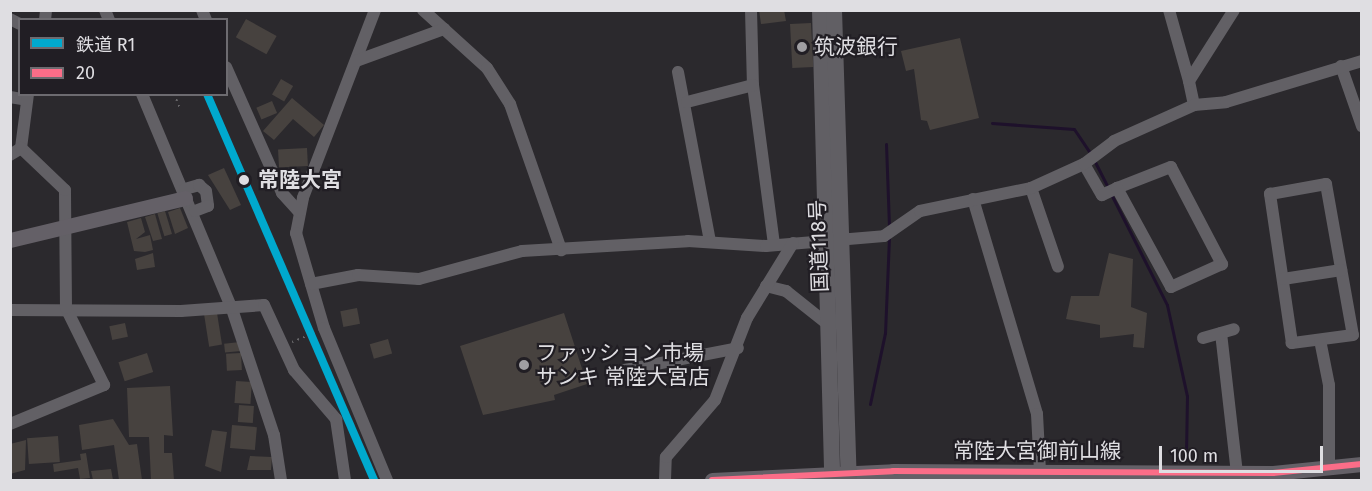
<!DOCTYPE html>
<html>
<head>
<meta charset="utf-8">
<style>
  body { margin:0 }
  #map { position:relative; width:1372px; height:491px; overflow:hidden; background:#2b292d; font-family:"Fira Sans","Noto Sans JP",sans-serif }
  div>[style] { position:absolute }
  [style*='--x'] { left:calc(var(--x)*1px); top:calc(var(--y)*1px); width:calc(var(--w)*1px); rotate:calc(var(--a)*1deg) }
  .stream>* { height:3px; margin:-1.5px; padding:0 1.5px; transform-origin:1.5px; border-radius:1.5px; background:#1e112b }
  .building>* { inset:0; background:#47423f; transform-origin:0 0 }
  .path>* { height:2px; margin-top:-1px; transform-origin:0; background:repeating-linear-gradient(90deg,#676669 0 1.5px,transparent 0 6px) }
  .minor>* { height:12px; margin:-6px; padding:0 6px; transform-origin:6px; border-radius:6px; background:#626065 }
  .major>* { height:15px; margin:-7.5px; padding:0 7.5px; transform-origin:7.5px; border-radius:7.5px; background:#646067 }
  .highway>* { height:16px; margin:-8px; padding:0 8px; transform-origin:8px; border-radius:8px; background:#615f64 }
  .bus-1>* { height:6px; margin:-3px; padding:0 3px; transform-origin:3px; border-radius:3px; background:#fb6d88 }
  .rail-1>* { height:8px; margin:-4px; padding:0 4px; transform-origin:4px; border-radius:4px; background:#00a9ce }
  .dots>* { width:16px; height:16px; translate:-50% -50%; box-sizing:border-box; border:3px solid #211e24; border-radius:50% }
  span { translate:-50% -50%; white-space:nowrap; text-align:center; line-height:1.15; -webkit-text-stroke:4.5px #211e24; paint-order:stroke }
  .poi-label { font-size:21px; color:#dfdee2 }
  .left { translate:0 -50%; text-align:left }
  .stop-label { font-size:21px; color:#dfdee2; font-weight:700 }
  .street-label { font-size:21px; color:#dfdee2 }
  .frame { position:absolute; inset:0; border:12px solid #dfdee2; pointer-events:none }
  .legend { position:absolute; left:18px; top:18px; width:210px; height:78px; box-sizing:border-box; background:#211e24; border:2px solid #6d6b70; margin:0; padding:8px 10px; list-style:none; font-size:18px; color:#dfdee2 }
  .legend li { display:flex; align-items:center; gap:12px; height:30px }
  .legend b { width:30px; border:2px solid #6d6b70 }
  .scale { position:absolute; left:1159px; top:446px; width:164px; height:27px; box-sizing:border-box; border:3px solid #dfdee2; border-top:0; padding-left:8px; font-size:18px; line-height:21px; white-space:nowrap; color:#dfdee2; -webkit-text-stroke:4px #211e24; paint-order:stroke }
</style>
</head>
<body>
<div id="map">
  <div class="stream">
    <div style="--x:992;--y:123;--w:82;--a:4.2"></div>
    <div style="--x:1074;--y:129;--w:30;--a:56"></div>
    <div style="--x:886;--y:144;--w:83;--a:87.9"></div>
    <div style="--x:1094;--y:160;--w:31;--a:63"></div>
    <div style="--x:1111;--y:194;--w:124;--a:63.2"></div>
    <div style="--x:1167;--y:305;--w:93;--a:77.6"></div>
    <div style="--x:1187;--y:396;--w:60;--a:91"></div>
    <div style="--x:870;--y:404;--w:73;--a:-78.1"></div>
    <div style="--x:885;--y:333;--w:96;--a:-87.6"></div>
  </div>
  <div class="building">
    <div style="clip-path:polygon(759px 10px,784px 10px,786px 21px,761px 24px)"></div>
    <div style="left:246px;top:19px;width:35px;height:21px;rotate:29deg"></div>
    <div style="left:811px;top:23px;width:44px;height:21px;rotate:87deg"></div>
    <div style="clip-path:polygon(960px 38px,979px 118px,930px 130px,927px 121px,921px 120px,914px 69px,906px 71px,901px 51px)"></div>
    <div style="left:281px;top:79px;width:14px;height:18px;rotate:30deg"></div>
    <div style="clip-path:polygon(292px 98px,324px 125px,314px 137px,293px 119px,274px 140px,263px 131px)"></div>
    <div style="left:272px;top:101px;width:13px;height:17px;rotate:67deg"></div>
    <div style="left:307px;top:148px;width:18px;height:29px;rotate:87deg"></div>
    <div style="clip-path:polygon(224px 168px,241px 205px,230px 210px,208px 175px)"></div>
    <div style="clip-path:polygon(180px 208px,188px 228px,175px 234px,168px 212px)"></div>
    <div style="left:165px;top:211px;width:24px;height:8px;rotate:73deg"></div>
    <div style="clip-path:polygon(155px 214px,162px 239px,153px 241px,145px 217px)"></div>
    <div style="clip-path:polygon(141px 218px,145px 232px,136px 239px,150px 235px,153px 250px,145px 252px,134px 251px,127px 222px)"></div>
    <div style="clip-path:polygon(153px 253px,155px 267px,137px 270px,135px 259px)"></div>
    <div style="clip-path:polygon(1109px 253px,1133px 259px,1131px 307px,1147px 313px,1144px 348px,1133px 347px,1134px 334px,1100px 338px,1100px 325px,1066px 319px,1071px 296px,1099px 296px)"></div>
    <div style="left:357px;top:308px;width:16px;height:17px;rotate:79deg"></div>
    <div style="left:217px;top:313px;width:32px;height:13px;rotate:81deg"></div>
    <div style="clip-path:polygon(564px 313px,587px 384px,554px 395px,555px 400px,483px 415px,460px 346px)"></div>
    <div style="left:125px;top:323px;width:14px;height:16px;rotate:78deg"></div>
    <div style="left:388px;top:339px;width:15px;height:19px;rotate:74deg"></div>
    <div style="left:240px;top:342px;width:9px;height:16px;rotate:84deg"></div>
    <div style="left:147px;top:353px;width:20px;height:30px;rotate:72deg"></div>
    <div style="left:241px;top:353px;width:17px;height:15px;rotate:87deg"></div>
    <div style="left:236px;top:381px;width:16px;height:22px;rotate:4deg"></div>
    <div style="clip-path:polygon(170px 386px,173px 436px,164px 435px,164px 453px,172px 453px,174px 480px,151px 480px,149px 437px,129px 437px,127px 388px)"></div>
    <div style="left:239px;top:405px;width:15px;height:17px;rotate:4deg"></div>
    <div style="clip-path:polygon(113px 419px,129px 445px,137px 444px,142px 480px,119px 480px,114px 445px,82px 450px,79px 425px)"></div>
    <div style="left:232px;top:425px;width:25px;height:23px;rotate:5deg"></div>
    <div style="clip-path:polygon(212px 430px,227px 432px,221px 472px,205px 466px)"></div>
    <div style="left:58px;top:436px;width:26px;height:31px;rotate:86deg"></div>
    <div style="clip-path:polygon(26px 440px,25px 470px,10px 474px,10px 444px)"></div>
    <div style="clip-path:polygon(86px 453px,90px 478px,80px 479px,78px 468px,54px 472px,53px 464px,81px 460px,80px 454px)"></div>
    <div style="clip-path:polygon(250px 456px,272px 457px,271px 470px,247px 470px)"></div>
    <div style="clip-path:polygon(111px 469px,113px 480px,93px 480px,91px 471px)"></div>
  </div>
  <div class="path">
    <div style="--x:174;--y:94;--w:15;--a:67"></div>
    <div style="--x:292;--y:342;--w:24;--a:-22"></div>
  </div>
  <div class="minor">
    <div style="--x:105;--y:10;--w:11;--a:68"></div>
    <div style="--x:202;--y:10;--w:11;--a:68"></div>
    <div style="--x:375;--y:10;--w:201;--a:111"></div>
    <div style="--x:303;--y:198;--w:36;--a:101"></div>
    <div style="--x:296;--y:233;--w:99;--a:73.6"></div>
    <div style="--x:324;--y:328;--w:165;--a:67.5"></div>
    <div style="--x:423;--y:10;--w:86;--a:42.2"></div>
    <div style="--x:487;--y:68;--w:43;--a:57.4"></div>
    <div style="--x:510;--y:104;--w:155;--a:70.7"></div>
    <div style="--x:751;--y:10;--w:75;--a:88.5"></div>
    <div style="--x:753;--y:85;--w:161;--a:82.5"></div>
    <div style="--x:1169;--y:10;--w:74;--a:74.3"></div>
    <div style="--x:10;--y:19;--w:11;--a:27"></div>
    <div style="--x:45;--y:20;--w:10;--a:-84"></div>
    <div style="--x:356;--y:61;--w:94;--a:-20"></div>
    <div style="--x:1341;--y:66;--w:64;--a:70.7"></div>
    <div style="--x:226;--y:67;--w:138;--a:66"></div>
    <div style="--x:282;--y:193;--w:25;--a:48"></div>
    <div style="--x:678;--y:72;--w:173;--a:79.3"></div>
    <div style="--x:142;--y:94;--w:233;--a:67.3"></div>
    <div style="--x:232;--y:309;--w:133;--a:71.6"></div>
    <div style="--x:274;--y:435;--w:46;--a:81.2"></div>
    <div style="--x:10;--y:97;--w:17;--a:10"></div>
    <div style="--x:687;--y:102;--w:68;--a:-14.4"></div>
    <div style="--x:1194;--y:105;--w:25;--a:-102"></div>
    <div style="--x:1189;--y:81;--w:84;--a:-57.6"></div>
    <div style="--x:21;--y:148;--w:54;--a:-82.6"></div>
    <div style="--x:10;--y:155;--w:13;--a:-32"></div>
    <div style="--x:1084;--y:164;--w:36;--a:60"></div>
    <div style="--x:1102;--y:195;--w:17;--a:-25"></div>
    <div style="--x:1117;--y:188;--w:58;--a:-21.3"></div>
    <div style="--x:1171;--y:167;--w:110;--a:62.3"></div>
    <div style="--x:1222;--y:264;--w:56;--a:155.7"></div>
    <div style="--x:1171;--y:287;--w:113;--a:-118.6"></div>
    <div style="--x:1326;--y:184;--w:153;--a:79.9"></div>
    <div style="--x:1353;--y:335;--w:62;--a:172.5"></div>
    <div style="--x:1292;--y:343;--w:151;--a:-98.4"></div>
    <div style="--x:1270;--y:194;--w:57;--a:-10.1"></div>
    <div style="--x:1031;--y:188;--w:83;--a:71.1"></div>
    <div style="--x:185;--y:189;--w:15;--a:-16"></div>
    <div style="--x:199;--y:185;--w:9;--a:41"></div>
    <div style="--x:206;--y:191;--w:15;--a:82"></div>
    <div style="--x:208;--y:206;--w:14;--a:159"></div>
    <div style="--x:973;--y:199;--w:224;--a:73.4"></div>
    <div style="--x:1037;--y:414;--w:58;--a:87"></div>
    <div style="--x:1283;--y:279;--w:59;--a:-8.8"></div>
    <div style="--x:311;--y:284;--w:48;--a:-10.8"></div>
    <div style="--x:358;--y:275;--w:61;--a:3.8"></div>
    <div style="--x:419;--y:279;--w:107;--a:-15.2"></div>
    <div style="--x:522;--y:251;--w:166;--a:-3.4"></div>
    <div style="--x:688;--y:241;--w:78;--a:3.7"></div>
    <div style="--x:766;--y:246;--w:118;--a:-4.8"></div>
    <div style="--x:884;--y:236;--w:44;--a:-34.8"></div>
    <div style="--x:920;--y:211;--w:113;--a:-11.7"></div>
    <div style="--x:1031;--y:188;--w:58;--a:-24.4"></div>
    <div style="--x:1084;--y:164;--w:38;--a:-37"></div>
    <div style="--x:1114;--y:141;--w:88;--a:-24.2"></div>
    <div style="--x:1194;--y:105;--w:32;--a:-5"></div>
    <div style="--x:1226;--y:102;--w:142;--a:-16.8"></div>
    <div style="--x:766;--y:286;--w:21;--a:14"></div>
    <div style="--x:786;--y:291;--w:56;--a:38.5"></div>
    <div style="--x:10;--y:310;--w:171;--a:0.3"></div>
    <div style="--x:181;--y:311;--w:83;--a:-4.1"></div>
    <div style="--x:264;--y:305;--w:72;--a:65.2"></div>
    <div style="--x:294;--y:370;--w:65;--a:49.4"></div>
    <div style="--x:336;--y:419;--w:62;--a:81.6"></div>
    <div style="--x:1221;--y:333;--w:141;--a:83.5"></div>
    <div style="--x:1203;--y:338;--w:32;--a:-16"></div>
    <div style="--x:1320;--y:340;--w:46;--a:78.7"></div>
    <div style="--x:1329;--y:385;--w:84;--a:90"></div>
    <div style="--x:625;--y:370;--w:115;--a:-11"></div>
    <div style="--x:10;--y:424;--w:102;--a:-22.5"></div>
    <div style="--x:104;--y:385;--w:86;--a:-116.3"></div>
    <div style="--x:66;--y:308;--w:118;--a:-90.5"></div>
    <div style="--x:65;--y:190;--w:61;--a:-136.3"></div>
    <div style="--x:665;--y:480;--w:23;--a:-88"></div>
    <div style="--x:666;--y:457;--w:75;--a:-49.3"></div>
    <div style="--x:715;--y:400;--w:88;--a:-68.7"></div>
    <div style="--x:747;--y:318;--w:88;--a:-58.5"></div>
  </div>
  <div class="major">
    <div style="--x:10;--y:240;--w:180;--a:-13.5"></div>
    <div style="--x:712;--y:480;--w:181;--a:-2.8"></div>
    <div style="--x:893;--y:471;--w:380;--a:0.3"></div>
    <div style="--x:1273;--y:473;--w:89;--a:-5.8"></div>
  </div>
  <div class="highway">
    <div style="--x:820;--y:10;--w:470;--a:88.5"></div>
    <div style="--x:834;--y:10;--w:470;--a:88.2"></div>
  </div>
  <div class="bus-1">
    <div style="--x:712;--y:480;--w:181;--a:-2.8"></div>
    <div style="--x:893;--y:471;--w:380;--a:0.3"></div>
    <div style="--x:1273;--y:473;--w:89;--a:-5.8"></div>
  </div>
  <div class="rail-1">
    <div style="--x:207;--y:94;--w:421;--a:66.6"></div>
  </div>
  <div class="dots">
    <div style="left:802px;top:47px;background:#a09fa3"></div>
    <div style="left:244px;top:180px;background:#dfdee2"></div>
    <div style="left:524px;top:365px;background:#a09fa3"></div>
  </div>
  <div class="poi-label">
    <span class="left" style="left:814px;top:47px">筑波銀行</span>
    <span class="left" style="left:536px;top:365px">ファッション市場<br>サンキ 常陸大宮店</span>
  </div>
  <div class="stop-label">
    <span class="left" style="left:258px;top:180px">常陸大宮</span>
  </div>
  <div class="street-label">
    <span style="left:819px;top:246px;rotate:-92deg">国道118号</span>
    <span style="left:1037px;top:451px">常陸大宮御前山線</span>
  </div>
  <div class="frame"></div>
  <ul class="legend">
  <li><b style="height:8px;background:#00a9ce"></b>鉄道 R1</li>
  <li><b style="height:8px;background:#fb6d88"></b>20</li>
  </ul>
  <div class="scale">100 m</div>
</div>
</body>
</html>
